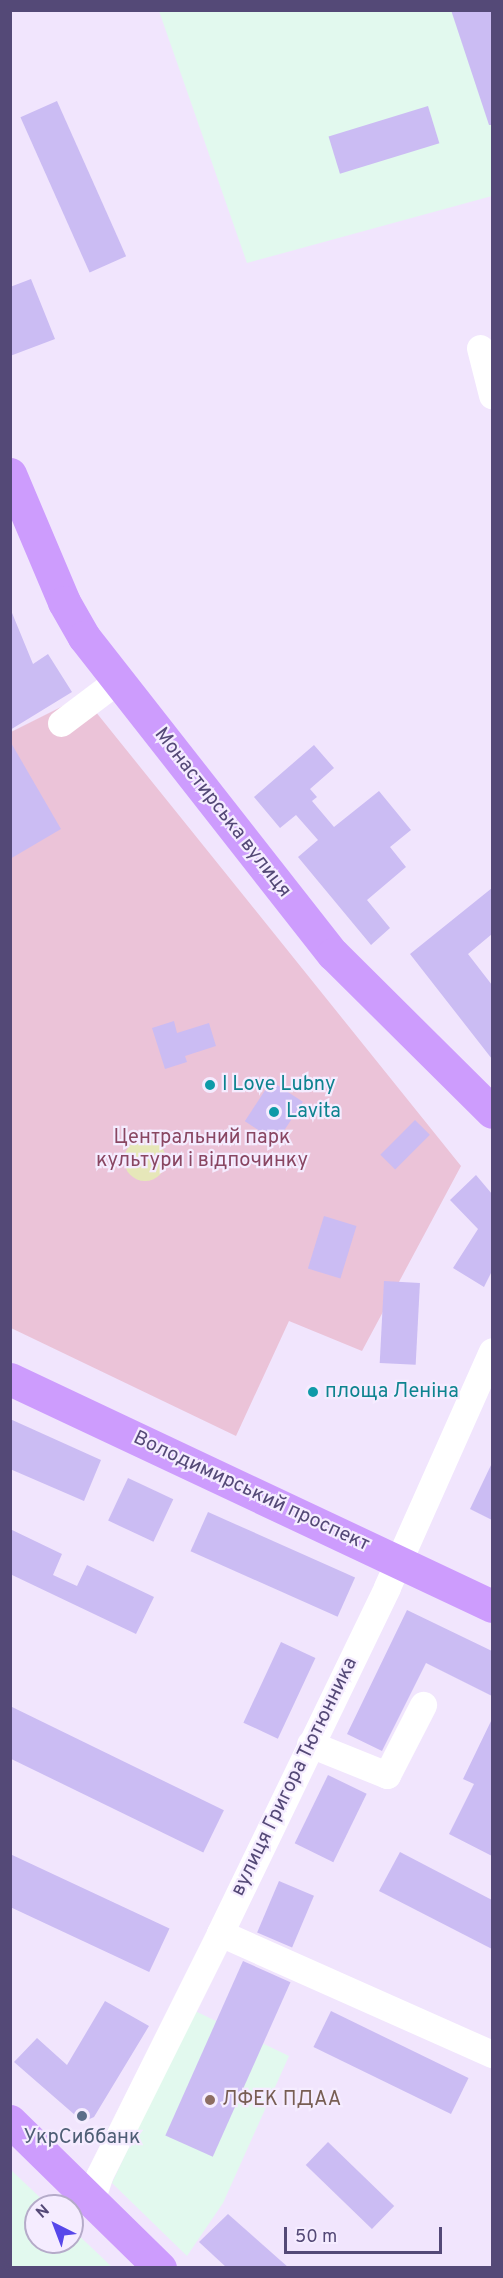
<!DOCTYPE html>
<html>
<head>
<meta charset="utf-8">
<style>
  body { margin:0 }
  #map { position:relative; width:503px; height:2278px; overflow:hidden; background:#f1e5fd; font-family:Overpass,sans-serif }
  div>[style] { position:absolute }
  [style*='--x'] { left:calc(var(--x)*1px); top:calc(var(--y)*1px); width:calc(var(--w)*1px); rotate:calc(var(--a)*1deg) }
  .education>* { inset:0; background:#e2f9ee }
  .green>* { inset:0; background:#ebc3d8 }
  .water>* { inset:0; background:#e6e7b9 }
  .round { border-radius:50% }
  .building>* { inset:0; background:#cbbcf3; transform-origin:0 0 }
  .minor>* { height:27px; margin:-13.5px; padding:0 13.5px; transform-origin:13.5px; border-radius:13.5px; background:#fff }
  .major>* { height:33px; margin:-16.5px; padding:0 16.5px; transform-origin:16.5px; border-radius:16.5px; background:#cd9cfd }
  .dots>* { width:16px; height:16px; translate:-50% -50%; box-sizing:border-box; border:3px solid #f5ecff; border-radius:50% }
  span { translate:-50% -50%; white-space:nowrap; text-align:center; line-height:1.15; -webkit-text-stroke:4.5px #f5ecff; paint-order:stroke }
  .street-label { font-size:20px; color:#544977 }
  .culture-label { font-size:20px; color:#0d838f }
  .left { translate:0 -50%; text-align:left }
  .park-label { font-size:20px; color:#894662 }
  .education-label { font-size:20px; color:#785e54 }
  .service-label { font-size:20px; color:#4e5e75 }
  .frame { position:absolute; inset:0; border:12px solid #544977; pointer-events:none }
  .north { position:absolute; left:24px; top:2194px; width:60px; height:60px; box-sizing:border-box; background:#f5ecff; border:2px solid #b5abc9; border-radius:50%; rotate:318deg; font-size:16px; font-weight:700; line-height:24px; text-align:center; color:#544977 }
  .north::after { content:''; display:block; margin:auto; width:21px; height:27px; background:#5747ea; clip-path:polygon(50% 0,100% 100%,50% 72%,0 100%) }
  .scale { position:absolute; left:284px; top:2227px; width:158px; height:27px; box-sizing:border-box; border:3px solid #544977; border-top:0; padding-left:8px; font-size:18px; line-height:21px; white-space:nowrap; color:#544977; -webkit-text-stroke:4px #f5ecff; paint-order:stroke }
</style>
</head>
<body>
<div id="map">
  <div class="education">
    <div style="clip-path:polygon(159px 11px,492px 11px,492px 196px,247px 263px)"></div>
    <div style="clip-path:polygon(193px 2010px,289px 2056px,223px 2203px,187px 2256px,112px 2183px)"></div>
    <div style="clip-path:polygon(10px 2169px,49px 2206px,36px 2206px,36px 2242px,72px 2242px,72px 2229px,112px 2267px,11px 2267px)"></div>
  </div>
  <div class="green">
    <div style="clip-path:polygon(83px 696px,461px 1166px,362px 1351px,289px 1321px,236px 1436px,11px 1328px,11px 732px)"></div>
  </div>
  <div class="water">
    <div class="round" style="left:124px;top:1139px;width:42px;height:42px"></div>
  </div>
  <div class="building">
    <div style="clip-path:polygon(451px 10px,492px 10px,492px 125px,489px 125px)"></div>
    <div style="left:57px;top:101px;width:170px;height:40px;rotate:66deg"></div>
    <div style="left:428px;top:106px;width:39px;height:104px;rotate:73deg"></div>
    <div style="clip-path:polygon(31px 279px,55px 339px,10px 356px,10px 287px)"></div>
    <div style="clip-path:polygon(10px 608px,33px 664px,48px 654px,72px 692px,10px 730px)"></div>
    <div style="clip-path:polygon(10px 741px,61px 829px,10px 859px)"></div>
    <div style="clip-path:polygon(314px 745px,334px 768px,310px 789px,317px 797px,312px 801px,334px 827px,379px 791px,411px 830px,390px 847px,406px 867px,367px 900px,390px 928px,371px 945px,298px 857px,318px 840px,296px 815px,280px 828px,254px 797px)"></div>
    <div style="clip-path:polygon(492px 888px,492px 934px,468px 954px,492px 985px,492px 1059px,410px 954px)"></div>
    <div style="clip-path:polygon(174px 1021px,177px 1033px,209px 1023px,216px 1046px,185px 1056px,187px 1062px,165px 1069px,152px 1028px)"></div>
    <div style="left:271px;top:1081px;width:38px;height:48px;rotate:33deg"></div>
    <div style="left:415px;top:1120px;width:21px;height:49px;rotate:45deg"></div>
    <div style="clip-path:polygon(476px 1175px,492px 1194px,492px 1271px,484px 1287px,453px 1268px,478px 1229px,450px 1200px)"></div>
    <div style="left:324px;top:1216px;width:34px;height:55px;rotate:17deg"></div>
    <div style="left:384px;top:1281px;width:36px;height:82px;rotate:3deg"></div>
    <div style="clip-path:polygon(10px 1419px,101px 1460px,84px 1501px,10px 1469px)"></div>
    <div style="clip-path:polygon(492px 1463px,492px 1520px,470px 1509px)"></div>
    <div style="left:128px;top:1478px;width:50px;height:47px;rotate:25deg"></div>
    <div style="left:208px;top:1512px;width:161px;height:43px;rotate:24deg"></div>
    <div style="clip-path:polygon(10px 1529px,62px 1554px,53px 1575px,77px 1586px,87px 1565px,154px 1597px,136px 1634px,10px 1574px)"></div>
    <div style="clip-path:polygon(407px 1610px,492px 1651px,492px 1696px,426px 1663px,382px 1751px,347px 1734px)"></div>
    <div style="left:281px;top:1642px;width:38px;height:89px;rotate:25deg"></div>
    <div style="left:10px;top:1706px;width:238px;height:47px;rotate:26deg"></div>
    <div style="clip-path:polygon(492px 1719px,492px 1856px,449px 1834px,474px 1784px,463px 1779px)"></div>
    <div style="left:328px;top:1775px;width:43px;height:76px;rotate:26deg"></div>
    <div style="clip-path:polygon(400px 1852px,492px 1900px,492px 1949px,379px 1891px)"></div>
    <div style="left:10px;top:1854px;width:176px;height:48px;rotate:25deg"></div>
    <div style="left:279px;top:1881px;width:38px;height:56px;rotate:23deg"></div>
    <div style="left:243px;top:1961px;width:52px;height:191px;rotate:24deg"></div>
    <div style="clip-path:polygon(105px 2001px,149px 2026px,94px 2117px,83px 2122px,14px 2062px,37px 2038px,67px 2065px)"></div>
    <div style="left:331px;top:2011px;width:153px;height:40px;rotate:26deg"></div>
    <div style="left:328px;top:2142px;width:92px;height:32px;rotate:44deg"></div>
    <div style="clip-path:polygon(228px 2214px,289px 2268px,227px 2268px,199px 2242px)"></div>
  </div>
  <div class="minor">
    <div style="--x:480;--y:348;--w:49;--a:75.7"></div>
    <div style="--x:61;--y:723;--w:71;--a:-37"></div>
    <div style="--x:310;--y:1744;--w:83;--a:21.9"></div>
    <div style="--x:387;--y:1775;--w:79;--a:-62.8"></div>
    <div style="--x:220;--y:1933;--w:298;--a:24"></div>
    <div style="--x:92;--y:2198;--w:23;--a:-72"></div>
    <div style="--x:99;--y:2176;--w:271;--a:-63.5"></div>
    <div style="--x:220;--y:1933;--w:384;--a:-64.2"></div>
    <div style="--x:387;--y:1587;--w:258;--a:-66"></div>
  </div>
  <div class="major">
    <div style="--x:10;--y:474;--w:139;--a:67.1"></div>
    <div style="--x:64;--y:602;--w:40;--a:60.3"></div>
    <div style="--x:84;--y:637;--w:403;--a:51.9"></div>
    <div style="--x:333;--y:954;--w:224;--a:44.8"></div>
    <div style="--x:10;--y:1379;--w:533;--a:25.22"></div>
    <div style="--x:10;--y:2121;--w:210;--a:44.4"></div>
  </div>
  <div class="dots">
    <div style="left:210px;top:1085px;background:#0f9aa8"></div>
    <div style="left:274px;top:1112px;background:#0f9aa8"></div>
    <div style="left:313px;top:1392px;background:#0f9aa8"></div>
    <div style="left:210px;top:2100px;background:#8d6e63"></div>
    <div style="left:82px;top:2116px;background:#5c6f8a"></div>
  </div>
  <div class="street-label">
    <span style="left:222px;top:813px;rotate:52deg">Монастирська вулиця</span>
    <span style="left:251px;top:1492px;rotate:25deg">Володимирський проспект</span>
    <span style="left:295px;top:1777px;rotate:-64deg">вулиця Григора Тютюнника</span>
  </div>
  <div class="culture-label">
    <span class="left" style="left:222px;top:1085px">I Love Lubny</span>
    <span class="left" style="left:286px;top:1112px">Lavita</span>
    <span class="left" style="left:325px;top:1392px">площа Леніна</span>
  </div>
  <div class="park-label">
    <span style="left:202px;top:1150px">Центральний парк<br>культури і відпочинку</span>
  </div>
  <div class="education-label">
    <span class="left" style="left:222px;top:2100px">ЛФЕК ПДАА</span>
  </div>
  <div class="service-label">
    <span style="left:82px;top:2138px">УкрСиббанк</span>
  </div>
  <div class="frame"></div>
  <div class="north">N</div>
  <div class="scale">50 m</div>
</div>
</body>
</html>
